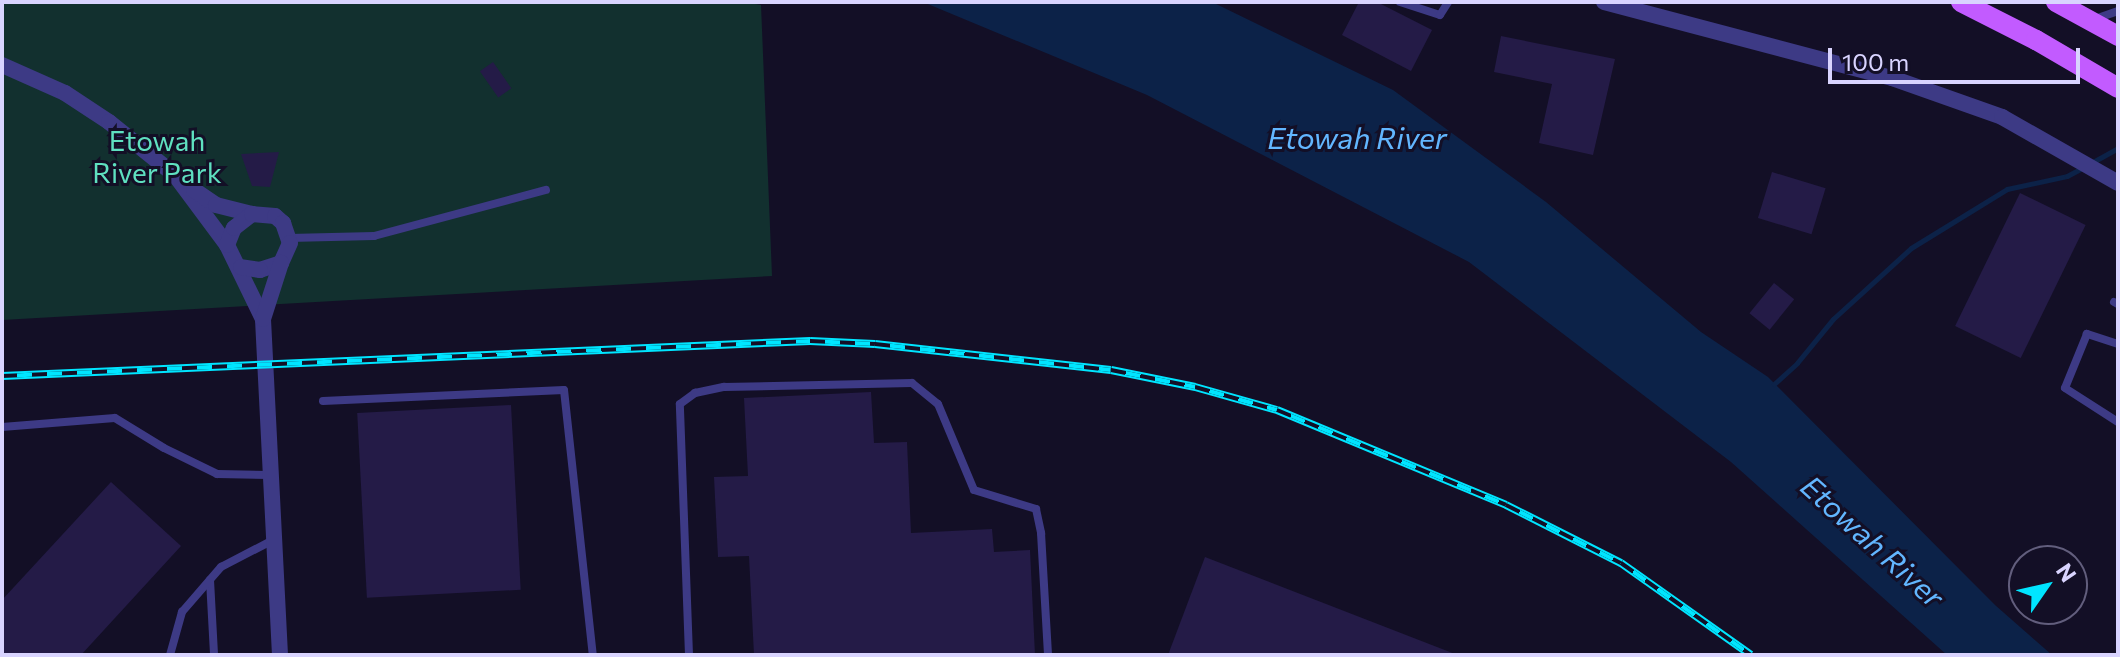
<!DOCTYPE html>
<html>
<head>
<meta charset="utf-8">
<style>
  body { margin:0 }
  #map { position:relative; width:2120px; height:657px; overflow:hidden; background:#130f26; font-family:Commissioner,sans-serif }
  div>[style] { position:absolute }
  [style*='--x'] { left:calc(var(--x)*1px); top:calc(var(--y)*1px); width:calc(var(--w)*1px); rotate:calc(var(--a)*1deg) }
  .green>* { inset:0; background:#12302f }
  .water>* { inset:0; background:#0c2248 }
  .stream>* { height:5px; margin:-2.5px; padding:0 2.5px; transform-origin:2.5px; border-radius:2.5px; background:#0c2248 }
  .building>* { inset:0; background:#241b47; transform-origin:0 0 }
  .service>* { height:8px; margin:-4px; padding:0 4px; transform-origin:4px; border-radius:4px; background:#3d3a85 }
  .minor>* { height:16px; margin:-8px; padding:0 8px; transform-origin:8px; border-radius:8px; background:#3d3a85 }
  .primary>* { height:20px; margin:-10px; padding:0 10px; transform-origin:10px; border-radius:10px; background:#c25bff }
  .rail>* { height:8px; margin-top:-4px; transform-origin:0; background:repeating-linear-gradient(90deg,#130f26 0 15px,#00e5ff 0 30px); box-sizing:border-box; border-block:2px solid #00e5ff }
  span { translate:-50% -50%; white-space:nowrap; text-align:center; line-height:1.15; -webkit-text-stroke:6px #130f26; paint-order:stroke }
  .park-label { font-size:28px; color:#5fe0c0 }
  .water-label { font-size:30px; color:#62b6ff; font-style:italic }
  .frame { position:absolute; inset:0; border:4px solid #d9d4ff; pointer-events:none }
  .north { position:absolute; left:2008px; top:545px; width:80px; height:80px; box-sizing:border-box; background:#130f26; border:2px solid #625e7d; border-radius:50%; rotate:56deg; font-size:22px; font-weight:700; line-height:32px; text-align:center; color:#d9d4ff }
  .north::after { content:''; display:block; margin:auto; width:28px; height:36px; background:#00e5ff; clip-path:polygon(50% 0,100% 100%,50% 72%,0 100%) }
  .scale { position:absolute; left:1828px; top:48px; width:252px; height:36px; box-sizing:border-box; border:4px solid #d9d4ff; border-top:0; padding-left:10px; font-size:24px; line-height:28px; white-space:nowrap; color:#d9d4ff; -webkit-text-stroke:6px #130f26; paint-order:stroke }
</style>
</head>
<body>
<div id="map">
  <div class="green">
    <div style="clip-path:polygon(2px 2px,744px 2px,761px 5px,772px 276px,2px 320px)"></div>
  </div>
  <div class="water">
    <div style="clip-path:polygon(923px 2px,1212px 2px,1393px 90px,1546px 202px,1701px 332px,1768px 377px,1995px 605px,2052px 655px,1947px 655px,1731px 462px,1469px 262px,1147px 95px)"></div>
  </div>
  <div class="stream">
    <div style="--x:2091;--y:163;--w:31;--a:-29"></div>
    <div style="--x:1774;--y:384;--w:31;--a:-42"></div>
    <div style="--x:1797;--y:363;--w:57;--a:-50.7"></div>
    <div style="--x:1833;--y:319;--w:105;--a:-42.3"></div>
    <div style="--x:1911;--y:248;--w:113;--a:-31.6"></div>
    <div style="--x:2007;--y:189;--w:61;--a:-12.2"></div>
    <div style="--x:2067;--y:176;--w:17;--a:-28"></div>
  </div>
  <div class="building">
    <div style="clip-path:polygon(1359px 2px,1377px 2px,1432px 30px,1411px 71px,1342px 35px)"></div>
    <div style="clip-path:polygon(1501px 36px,1615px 59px,1593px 155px,1539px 143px,1552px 84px,1494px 72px)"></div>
    <div style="left:493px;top:62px;width:32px;height:16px;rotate:55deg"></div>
    <div style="clip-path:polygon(279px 152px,270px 187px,252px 186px,241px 154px)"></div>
    <div style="left:1772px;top:172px;width:56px;height:48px;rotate:17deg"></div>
    <div style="left:2020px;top:193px;width:73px;height:148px;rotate:26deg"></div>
    <div style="left:1774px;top:283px;width:26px;height:39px;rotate:39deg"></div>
    <div style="clip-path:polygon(871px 392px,874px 443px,907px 442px,911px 533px,992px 529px,994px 552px,1030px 550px,1035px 655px,754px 655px,749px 556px,718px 557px,714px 477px,748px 476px,744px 398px)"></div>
    <div style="left:511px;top:405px;width:185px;height:154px;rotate:87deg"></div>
    <div style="clip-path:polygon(111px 482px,181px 546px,81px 655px,2px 655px,2px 600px)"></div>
    <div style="clip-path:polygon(1205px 557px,1455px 654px,1455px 655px,1168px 655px)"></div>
  </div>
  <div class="service">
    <div style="--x:1400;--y:2;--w:42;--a:18"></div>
    <div style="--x:1440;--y:15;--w:15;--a:-58"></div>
    <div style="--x:2092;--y:20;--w:28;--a:-19"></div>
    <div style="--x:289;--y:238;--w:85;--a:-1.3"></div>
    <div style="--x:374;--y:236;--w:178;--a:-15"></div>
    <div style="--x:2114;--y:302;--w:4;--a:27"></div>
    <div style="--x:2118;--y:344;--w:33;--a:-162"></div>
    <div style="--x:2087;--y:334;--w:58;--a:112.2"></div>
    <div style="--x:2065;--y:388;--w:63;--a:32.7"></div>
    <div style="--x:323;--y:401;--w:241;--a:-2.6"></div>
    <div style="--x:564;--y:390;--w:267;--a:83.8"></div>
    <div style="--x:2;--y:427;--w:113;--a:-4.6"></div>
    <div style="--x:115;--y:418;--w:57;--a:31.5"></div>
    <div style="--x:164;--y:448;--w:59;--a:26.1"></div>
    <div style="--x:217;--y:474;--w:53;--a:1.1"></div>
    <div style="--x:210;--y:580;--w:75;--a:86.9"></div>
    <div style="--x:170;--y:655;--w:45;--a:-74.4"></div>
    <div style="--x:182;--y:612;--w:60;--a:-49.1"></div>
    <div style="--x:221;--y:567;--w:59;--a:-27.4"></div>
    <div style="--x:689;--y:655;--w:251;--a:-92.1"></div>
    <div style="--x:680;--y:404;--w:19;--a:-36"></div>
    <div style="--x:695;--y:393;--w:30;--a:-12"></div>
    <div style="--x:724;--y:387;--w:188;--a:-1.2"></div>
    <div style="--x:912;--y:383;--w:33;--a:39"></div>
    <div style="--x:938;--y:404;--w:93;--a:67.3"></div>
    <div style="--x:974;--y:490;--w:65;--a:17"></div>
    <div style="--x:1036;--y:509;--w:25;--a:78"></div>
    <div style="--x:1041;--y:533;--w:122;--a:86.7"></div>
  </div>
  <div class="minor">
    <div style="--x:1604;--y:2;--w:298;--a:14.8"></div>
    <div style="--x:1892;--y:78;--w:117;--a:19.5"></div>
    <div style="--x:2002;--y:117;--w:133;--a:29.6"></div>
    <div style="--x:2;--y:65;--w:69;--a:24"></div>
    <div style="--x:65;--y:93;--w:53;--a:33.4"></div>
    <div style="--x:109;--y:122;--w:85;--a:38.8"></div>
    <div style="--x:175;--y:175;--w:87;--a:53.4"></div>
    <div style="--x:227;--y:245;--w:82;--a:64.1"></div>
    <div style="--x:194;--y:190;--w:27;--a:34"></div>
    <div style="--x:216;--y:205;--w:37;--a:14"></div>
    <div style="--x:227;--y:245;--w:18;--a:-68"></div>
    <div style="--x:234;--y:228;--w:23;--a:-38"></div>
    <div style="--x:252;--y:214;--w:23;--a:5"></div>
    <div style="--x:275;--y:216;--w:11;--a:41"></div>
    <div style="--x:283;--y:223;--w:21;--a:71"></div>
    <div style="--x:290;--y:243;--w:22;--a:114"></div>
    <div style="--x:281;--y:263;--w:22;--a:162"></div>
    <div style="--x:260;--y:270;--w:19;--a:-171"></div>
    <div style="--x:280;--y:655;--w:336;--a:-92.9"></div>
    <div style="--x:263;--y:319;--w:59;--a:-72.2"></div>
  </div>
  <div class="primary">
    <div style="--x:1961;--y:2;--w:84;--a:26.9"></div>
    <div style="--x:2036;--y:40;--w:95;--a:30.3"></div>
    <div style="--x:2056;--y:2;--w:71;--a:28.7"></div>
  </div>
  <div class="rail">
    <div style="--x:2;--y:376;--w:809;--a:-2.48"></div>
    <div style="--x:810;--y:341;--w:65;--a:2.6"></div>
    <div style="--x:875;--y:344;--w:237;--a:6.3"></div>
    <div style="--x:1111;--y:370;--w:86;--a:11.4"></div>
    <div style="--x:1195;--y:387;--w:85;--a:15.7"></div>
    <div style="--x:1277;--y:410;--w:248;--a:22.5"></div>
    <div style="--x:1506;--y:505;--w:129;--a:26.8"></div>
    <div style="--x:1621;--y:563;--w:159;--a:35.3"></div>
  </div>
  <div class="park-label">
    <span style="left:157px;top:156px">Etowah<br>River Park</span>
  </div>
  <div class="water-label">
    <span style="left:1357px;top:137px">Etowah River</span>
    <span style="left:1873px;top:541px;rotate:42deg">Etowah River</span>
  </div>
  <div class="frame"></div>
  <div class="north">N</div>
  <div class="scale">100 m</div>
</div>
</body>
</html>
